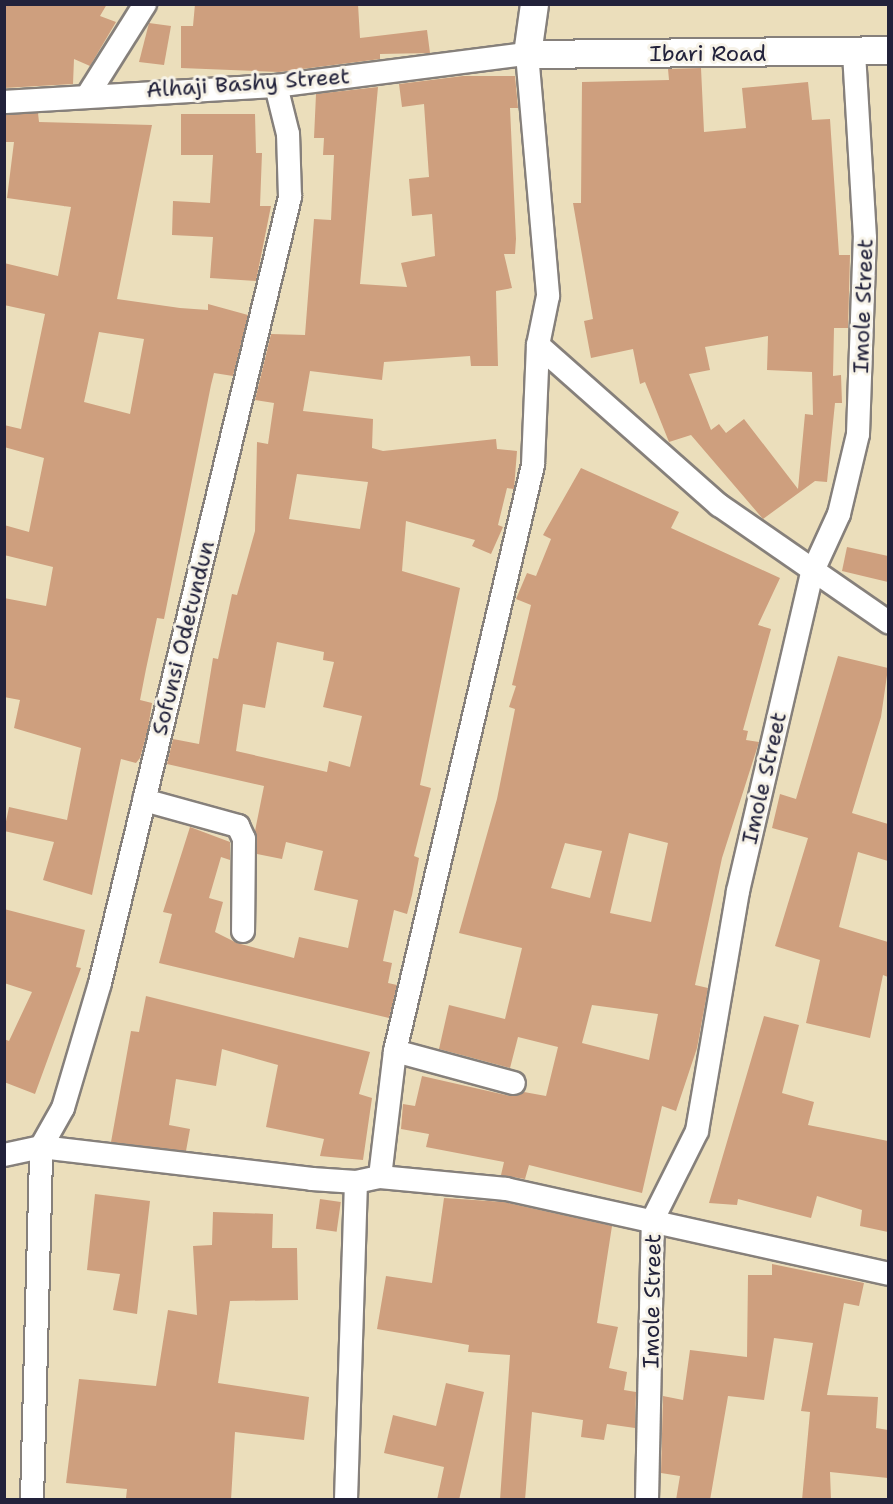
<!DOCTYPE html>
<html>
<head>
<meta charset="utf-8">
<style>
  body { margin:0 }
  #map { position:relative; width:893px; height:1504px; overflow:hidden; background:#ebdebb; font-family:"Shantell Sans",sans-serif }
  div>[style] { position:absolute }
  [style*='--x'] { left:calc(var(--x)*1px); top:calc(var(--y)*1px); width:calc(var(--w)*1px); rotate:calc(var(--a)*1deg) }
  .building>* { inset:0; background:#ce9f7e; transform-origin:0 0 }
  .roads { filter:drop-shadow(2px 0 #86807b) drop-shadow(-2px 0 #86807b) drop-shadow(0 2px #86807b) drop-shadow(0 -2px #86807b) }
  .minor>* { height:22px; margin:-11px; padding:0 11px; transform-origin:11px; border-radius:11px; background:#fff }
  .tertiary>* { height:27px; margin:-13.5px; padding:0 13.5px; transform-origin:13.5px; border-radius:13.5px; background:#fff }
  span { translate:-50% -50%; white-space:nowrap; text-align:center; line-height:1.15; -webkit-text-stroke:6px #f7f3e8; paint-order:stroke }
  .street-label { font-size:22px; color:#22223b }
  .frame { position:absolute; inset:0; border:6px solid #22223b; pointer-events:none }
</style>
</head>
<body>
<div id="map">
  <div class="building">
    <div style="clip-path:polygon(4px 4px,107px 4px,100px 16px,116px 22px,90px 66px,74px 59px,73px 84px,4px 88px)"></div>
    <div style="clip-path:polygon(195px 4px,358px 4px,360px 38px,427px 30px,430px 53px,380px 54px,380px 59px,279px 72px,181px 68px,181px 26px,193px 26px)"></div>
    <div style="clip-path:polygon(149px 23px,171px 26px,164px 65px,139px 62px)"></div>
    <div style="clip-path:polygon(evenodd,701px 68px,704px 132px,746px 128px,742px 88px,808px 82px,812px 120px,830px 119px,839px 255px,850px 255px,848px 328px,834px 328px,833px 376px,841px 375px,842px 403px,835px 403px,827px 482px,815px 481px,763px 519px,691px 435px,669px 442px,645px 382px,640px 384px,633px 349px,591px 358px,584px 321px,593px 319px,573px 203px,581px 203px,582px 82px,669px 80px,668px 69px,701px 68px,768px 336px,767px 370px,812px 372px,813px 415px,805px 414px,798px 489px,744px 419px,726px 433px,719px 424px,711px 430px,689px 374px,710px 370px,705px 347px,768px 336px)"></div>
    <div style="clip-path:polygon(evenodd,463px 76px,515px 76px,518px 108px,510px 108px,516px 239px,515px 254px,504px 254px,512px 288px,496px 291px,498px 366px,471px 366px,470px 356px,384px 362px,382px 380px,310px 371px,303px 411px,373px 419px,372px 448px,383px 451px,496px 439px,497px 449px,517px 451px,514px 489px,507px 488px,498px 525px,503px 527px,491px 554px,472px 546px,475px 540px,406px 521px,402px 571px,460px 588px,420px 785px,431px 788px,414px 856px,419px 858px,412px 895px,407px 914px,394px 910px,383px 961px,392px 963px,388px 983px,397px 985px,389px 1018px,159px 963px,172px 914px,163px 912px,190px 827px,230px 842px,230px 860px,221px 857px,209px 898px,223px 902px,215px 932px,237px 943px,294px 958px,299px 937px,348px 948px,358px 900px,314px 890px,323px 851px,286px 842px,282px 859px,257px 854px,255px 831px,264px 786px,167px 764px,173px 739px,199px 744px,213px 658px,218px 659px,232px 594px,237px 595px,255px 531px,257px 442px,268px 444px,274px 403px,255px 400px,271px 334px,305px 335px,314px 219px,331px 220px,334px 155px,323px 155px,324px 138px,314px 138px,316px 94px,378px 87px,360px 284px,407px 287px,401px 263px,435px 256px,432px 214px,412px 216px,409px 179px,429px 177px,424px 104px,402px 107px,399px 84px,463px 76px,297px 474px,368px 482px,360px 529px,289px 519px,297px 474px,463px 76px,277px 642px,324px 652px,323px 660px,334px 662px,323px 707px,362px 716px,350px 767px,329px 761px,327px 772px,236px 751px,243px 704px,265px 708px,277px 642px)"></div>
    <div style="clip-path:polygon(evenodd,38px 113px,39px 122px,152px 125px,117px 299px,180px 308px,208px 310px,208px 304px,248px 315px,233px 376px,214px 373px,211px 385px,164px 619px,157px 618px,146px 669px,140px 700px,152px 703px,148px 729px,140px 758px,136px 763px,121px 759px,92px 895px,43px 880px,54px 842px,4px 831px,9px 807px,67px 820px,81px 748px,14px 728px,20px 700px,4px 697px,4px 598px,46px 606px,53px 567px,4px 555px,4px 525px,29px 532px,44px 458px,4px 447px,4px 425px,21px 429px,45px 314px,4px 305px,4px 263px,58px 276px,71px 207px,7px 198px,14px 142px,4px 142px,4px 115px,38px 113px,99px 332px,144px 339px,130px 414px,84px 402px,99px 332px)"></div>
    <div style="clip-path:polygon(181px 114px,255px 114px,256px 153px,262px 153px,260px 206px,271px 206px,256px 281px,210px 278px,213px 237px,172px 235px,173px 201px,210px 203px,213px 155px,181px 155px)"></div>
    <div style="clip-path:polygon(evenodd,581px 468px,679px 512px,671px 528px,780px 578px,758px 625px,771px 629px,743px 730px,748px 731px,746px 740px,759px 742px,722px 858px,695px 985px,708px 988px,697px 1048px,676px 1111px,662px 1106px,642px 1193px,529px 1165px,525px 1179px,501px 1175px,504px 1162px,426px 1147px,429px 1134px,401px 1129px,403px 1104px,415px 1106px,422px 1076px,510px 1096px,524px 1092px,546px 1096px,558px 1047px,518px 1037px,510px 1068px,439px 1049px,449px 1005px,505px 1019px,522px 948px,459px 933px,497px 799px,515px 709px,509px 707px,516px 686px,512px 685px,531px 605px,516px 599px,527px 573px,536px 576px,551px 539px,543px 535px,581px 468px,629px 833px,668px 843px,651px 922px,610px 913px,629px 833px,581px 468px,565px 843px,602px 851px,590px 898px,551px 888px,565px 843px,581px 468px,592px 1005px,658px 1014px,649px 1060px,582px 1043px,592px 1005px)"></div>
    <div style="clip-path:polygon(847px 547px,888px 556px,888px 582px,842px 571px)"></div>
    <div style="clip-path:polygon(838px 656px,888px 668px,881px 717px,852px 813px,888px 824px,888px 861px,858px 852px,839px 927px,888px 942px,888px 977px,883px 975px,870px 1038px,806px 1023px,820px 960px,775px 946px,808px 838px,772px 828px,780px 794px,796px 799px)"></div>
    <div style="clip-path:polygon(4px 909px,85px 930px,76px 967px,81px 968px,35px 1094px,4px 1082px,4px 1039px,9px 1041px,32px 992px,4px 983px)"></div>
    <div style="clip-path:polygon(146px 996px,370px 1052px,359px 1094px,372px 1098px,363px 1160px,320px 1156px,324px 1139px,266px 1127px,278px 1065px,222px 1049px,216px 1086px,176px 1079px,169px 1125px,190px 1129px,186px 1151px,111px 1142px,131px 1031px,139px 1032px)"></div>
    <div style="clip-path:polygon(764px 1016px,799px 1025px,782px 1093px,814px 1102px,808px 1125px,888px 1141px,888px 1232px,860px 1226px,862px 1210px,817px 1196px,811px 1218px,738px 1199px,737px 1205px,709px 1203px)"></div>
    <div style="clip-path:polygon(95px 1194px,150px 1201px,137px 1314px,113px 1310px,120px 1274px,87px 1270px)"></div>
    <div style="clip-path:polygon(444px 1198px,504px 1202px,612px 1226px,597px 1323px,618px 1327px,609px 1368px,627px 1372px,624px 1390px,636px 1392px,635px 1428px,607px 1424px,604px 1440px,581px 1437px,583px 1420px,532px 1412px,525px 1500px,500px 1500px,510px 1355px,468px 1352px,469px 1345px,377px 1329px,386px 1276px,432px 1283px)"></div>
    <div style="left:320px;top:1199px;width:21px;height:30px;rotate:8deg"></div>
    <div style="clip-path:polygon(213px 1212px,273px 1214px,272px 1248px,297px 1248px,298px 1300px,230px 1301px,218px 1383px,309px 1397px,304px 1440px,235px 1432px,231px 1500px,126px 1498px,127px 1489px,66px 1483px,79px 1379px,156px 1386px,168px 1310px,197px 1315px,193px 1246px,212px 1245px)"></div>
    <div style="clip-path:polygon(772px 1264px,864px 1283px,859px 1306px,844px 1303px,827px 1395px,878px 1397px,876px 1428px,888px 1430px,888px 1478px,830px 1472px,831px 1500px,802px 1500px,810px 1412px,801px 1411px,813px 1343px,774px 1338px,764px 1400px,728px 1396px,710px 1500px,676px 1500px,680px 1476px,661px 1473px,663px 1396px,683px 1400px,690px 1350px,747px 1357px,748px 1275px,772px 1275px)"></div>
    <div style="clip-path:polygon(446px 1383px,484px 1392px,459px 1500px,437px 1500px,444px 1467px,384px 1453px,393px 1415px,436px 1426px)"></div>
  </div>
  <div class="roads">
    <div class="minor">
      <div style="--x:89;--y:93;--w:105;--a:-57.8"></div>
      <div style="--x:4;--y:102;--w:272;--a:-3.4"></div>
      <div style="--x:276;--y:86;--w:253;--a:-7.3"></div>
      <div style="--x:527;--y:54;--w:243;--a:85"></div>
      <div style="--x:548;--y:296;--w:50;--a:101.5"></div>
      <div style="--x:538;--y:345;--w:120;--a:92.4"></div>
      <div style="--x:533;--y:465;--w:602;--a:103.25"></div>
      <div style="--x:395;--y:1051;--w:127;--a:96.8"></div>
      <div style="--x:538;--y:345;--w:242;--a:41.5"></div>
      <div style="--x:719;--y:505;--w:206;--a:34.7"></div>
      <div style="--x:144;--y:800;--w:98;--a:15.5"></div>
      <div style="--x:238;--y:826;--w:14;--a:65"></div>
      <div style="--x:244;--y:839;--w:92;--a:90.6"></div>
      <div style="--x:395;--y:1051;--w:123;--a:15.1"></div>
      <div style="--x:4;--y:1155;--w:38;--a:-12"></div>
      <div style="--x:41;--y:1147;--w:45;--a:-60.6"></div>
      <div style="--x:63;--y:1108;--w:130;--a:-73.5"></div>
      <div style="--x:100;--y:983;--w:809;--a:-76.41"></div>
      <div style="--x:290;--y:197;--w:63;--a:-91.8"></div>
      <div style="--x:288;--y:134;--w:49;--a:-104"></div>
      <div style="--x:32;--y:1500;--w:353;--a:-88.5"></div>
      <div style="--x:41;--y:1147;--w:273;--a:6.7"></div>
      <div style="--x:312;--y:1179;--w:44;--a:3.9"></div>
      <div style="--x:356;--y:1182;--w:25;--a:-12"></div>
      <div style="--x:380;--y:1177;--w:127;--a:5.4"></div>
      <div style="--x:506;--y:1189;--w:391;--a:12.5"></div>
      <div style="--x:346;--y:1500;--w:318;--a:-88.2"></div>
      <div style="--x:647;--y:1500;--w:281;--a:-88.8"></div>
      <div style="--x:653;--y:1219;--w:98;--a:-63.4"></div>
      <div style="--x:697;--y:1131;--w:243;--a:-80.3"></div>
      <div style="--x:738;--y:891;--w:326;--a:-76.9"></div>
      <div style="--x:812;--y:573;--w:65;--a:-65.4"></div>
      <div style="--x:839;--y:514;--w:82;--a:-76.6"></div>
      <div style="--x:858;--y:434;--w:196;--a:-88"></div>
      <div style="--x:865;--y:238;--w:184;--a:-93.4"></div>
    </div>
    <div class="tertiary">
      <div style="--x:534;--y:4;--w:50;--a:98"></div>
      <div style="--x:527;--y:54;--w:361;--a:-0.6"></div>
    </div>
  </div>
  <div class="street-label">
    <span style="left:708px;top:54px">Ibari Road</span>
    <span style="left:248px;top:83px;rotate:-4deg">Alhaji Bashy Street</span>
    <span style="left:863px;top:306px;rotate:-88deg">Imole Street</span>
    <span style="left:183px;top:638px;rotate:-76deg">Sofunsi Odetundun</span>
    <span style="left:764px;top:778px;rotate:-77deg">Imole Street</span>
    <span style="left:652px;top:1301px;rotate:-89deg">Imole Street</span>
  </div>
  <div class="frame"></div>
</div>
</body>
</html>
